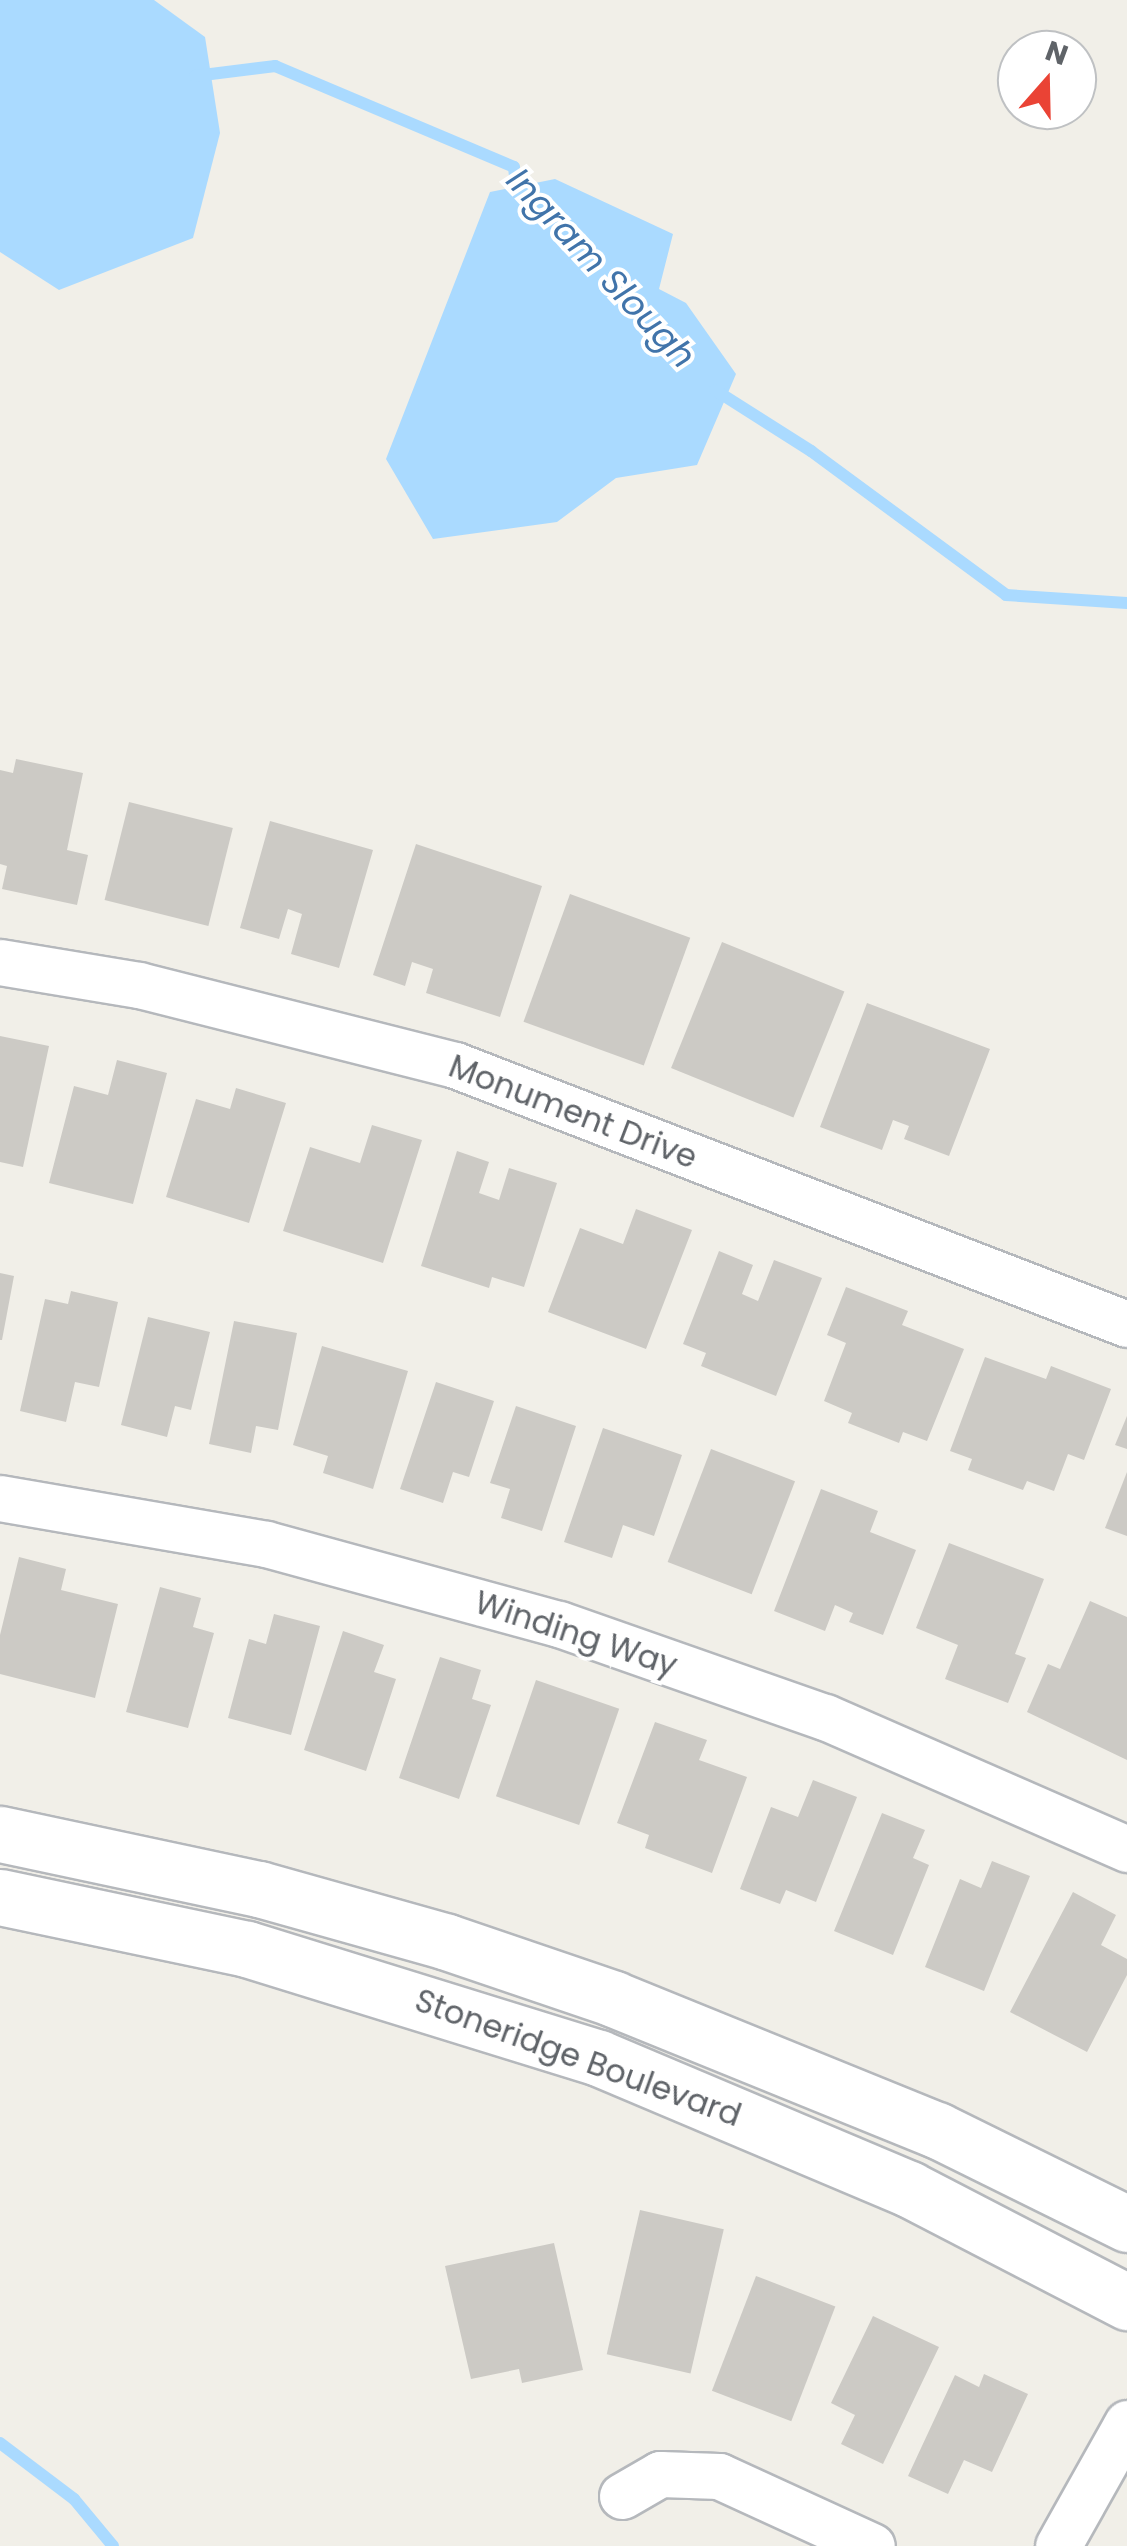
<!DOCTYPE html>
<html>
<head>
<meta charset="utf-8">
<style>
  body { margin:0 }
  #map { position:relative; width:1127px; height:2546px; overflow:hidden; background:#f1efe8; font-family:Poppins,sans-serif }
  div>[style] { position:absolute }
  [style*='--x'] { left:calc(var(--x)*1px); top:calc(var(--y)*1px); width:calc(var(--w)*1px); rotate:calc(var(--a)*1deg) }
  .water>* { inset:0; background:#aadaff }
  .stream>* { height:12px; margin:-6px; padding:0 6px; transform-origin:6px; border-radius:6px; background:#aadaff }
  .building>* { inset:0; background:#cccac5; transform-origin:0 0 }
  .roads { filter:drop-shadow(2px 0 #b5b8bc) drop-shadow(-2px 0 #b5b8bc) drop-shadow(0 2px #b5b8bc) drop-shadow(0 -2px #b5b8bc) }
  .minor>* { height:45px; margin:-22.5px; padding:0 22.5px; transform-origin:22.5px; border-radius:22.5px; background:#fff }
  .tertiary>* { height:55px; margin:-27.5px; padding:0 27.5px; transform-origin:27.5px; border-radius:27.5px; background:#fff }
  span { translate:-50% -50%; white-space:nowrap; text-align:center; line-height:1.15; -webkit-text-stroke:8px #fff; paint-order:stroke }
  .street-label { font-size:32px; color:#5f6368 }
  .water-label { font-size:35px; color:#4174aa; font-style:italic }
  .north { position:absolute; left:997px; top:30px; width:100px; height:100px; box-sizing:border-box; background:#fff; border:2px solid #bfc1c3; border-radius:50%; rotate:20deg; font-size:28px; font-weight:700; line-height:40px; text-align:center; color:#5f6368 }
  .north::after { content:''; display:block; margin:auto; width:35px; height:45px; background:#ea4335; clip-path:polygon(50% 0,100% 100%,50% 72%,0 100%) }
</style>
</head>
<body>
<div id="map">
  <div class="water">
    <div style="clip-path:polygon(0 0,154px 0,205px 37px,220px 133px,193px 238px,59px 290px,0 252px)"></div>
    <div style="clip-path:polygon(555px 179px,673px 234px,659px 289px,686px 303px,736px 374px,697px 465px,616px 478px,557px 522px,433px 539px,386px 459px,490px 192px)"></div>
  </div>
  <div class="stream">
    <div style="--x:195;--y:76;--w:81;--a:-7.1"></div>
    <div style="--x:275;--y:66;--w:259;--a:22.9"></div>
    <div style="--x:514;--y:167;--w:20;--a:84"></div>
    <div style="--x:516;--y:187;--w:14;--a:45"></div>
    <div style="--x:715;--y:390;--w:114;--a:32.4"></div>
    <div style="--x:811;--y:451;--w:242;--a:36.4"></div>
    <div style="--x:1006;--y:595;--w:121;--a:3.8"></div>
    <div style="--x:0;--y:2443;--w:93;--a:37.1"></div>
    <div style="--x:74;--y:2499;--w:61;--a:50.3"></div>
  </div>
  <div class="building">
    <div style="clip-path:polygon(16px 759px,83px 773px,67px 850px,88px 855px,77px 905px,2px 889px,7px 866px,0 864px,0 770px,13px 773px)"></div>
    <div style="left:129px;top:802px;width:107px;height:101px;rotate:14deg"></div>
    <div style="clip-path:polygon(270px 821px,373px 850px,339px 968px,291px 954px,302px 914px,288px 909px,279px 939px,240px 928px)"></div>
    <div style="clip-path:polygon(416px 844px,542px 886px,500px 1017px,426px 993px,433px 969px,412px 962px,405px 986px,373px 975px)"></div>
    <div style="left:570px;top:894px;width:128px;height:136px;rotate:20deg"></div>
    <div style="left:722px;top:942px;width:132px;height:136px;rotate:22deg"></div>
    <div style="clip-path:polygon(867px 1003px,990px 1049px,949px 1156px,904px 1139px,909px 1126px,893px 1120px,882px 1150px,820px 1127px)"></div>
    <div style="clip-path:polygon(0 1036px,49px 1046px,23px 1167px,0 1162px)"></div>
    <div style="clip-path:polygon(117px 1060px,167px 1073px,133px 1204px,49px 1183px,74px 1086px,108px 1095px)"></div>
    <div style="clip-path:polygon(236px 1088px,286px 1103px,249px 1223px,166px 1197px,196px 1099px,230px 1109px)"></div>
    <div style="clip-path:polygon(372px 1125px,422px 1140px,383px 1263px,283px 1231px,310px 1147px,360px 1163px)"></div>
    <div style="clip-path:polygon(457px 1151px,489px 1162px,479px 1193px,499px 1200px,509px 1168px,557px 1183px,524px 1287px,492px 1277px,489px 1288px,421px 1266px)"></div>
    <div style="clip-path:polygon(636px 1209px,692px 1230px,646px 1349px,548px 1312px,580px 1228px,623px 1244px)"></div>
    <div style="clip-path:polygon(719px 1251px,753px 1265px,742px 1294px,758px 1301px,774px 1260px,822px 1278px,776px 1396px,701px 1366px,706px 1353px,683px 1344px)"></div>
    <div style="clip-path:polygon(0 1273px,14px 1276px,2px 1340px,0 1340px)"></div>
    <div style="clip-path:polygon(846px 1287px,908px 1311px,902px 1325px,964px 1349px,927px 1441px,903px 1432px,899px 1443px,848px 1423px,852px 1413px,824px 1401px,846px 1343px,827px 1335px)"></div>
    <div style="clip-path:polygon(71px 1291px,118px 1302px,99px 1387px,75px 1382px,66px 1422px,20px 1411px,45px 1299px,68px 1304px)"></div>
    <div style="clip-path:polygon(148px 1317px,210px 1332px,191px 1410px,175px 1406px,167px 1437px,121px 1425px)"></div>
    <div style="clip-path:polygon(234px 1321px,297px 1333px,278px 1430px,256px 1426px,251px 1453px,209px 1444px)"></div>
    <div style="clip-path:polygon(322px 1346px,408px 1371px,373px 1489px,323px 1473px,328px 1456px,293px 1445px)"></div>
    <div style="clip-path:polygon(985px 1357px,1046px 1379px,1051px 1366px,1111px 1389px,1084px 1460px,1068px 1454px,1054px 1491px,1027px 1481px,1023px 1490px,968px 1470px,972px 1459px,950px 1451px)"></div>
    <div style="clip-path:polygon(436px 1382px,494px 1401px,469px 1477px,453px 1472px,443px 1503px,400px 1489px)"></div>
    <div style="clip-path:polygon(516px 1406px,576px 1426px,542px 1531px,501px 1518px,510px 1489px,490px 1483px)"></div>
    <div style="clip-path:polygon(1127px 1416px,1127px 1449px,1115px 1445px)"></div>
    <div style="clip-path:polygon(603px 1428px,682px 1455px,654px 1536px,623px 1525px,612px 1558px,564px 1542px)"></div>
    <div style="left:711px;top:1449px;width:90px;height:121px;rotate:21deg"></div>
    <div style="clip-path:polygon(1127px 1472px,1127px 1536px,1105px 1528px)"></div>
    <div style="clip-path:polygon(821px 1489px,878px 1511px,870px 1532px,916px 1550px,883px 1635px,849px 1622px,853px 1613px,835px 1605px,825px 1631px,774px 1611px)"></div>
    <div style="clip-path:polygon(949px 1543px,1044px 1579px,1015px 1654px,1026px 1658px,1008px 1703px,945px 1679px,958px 1645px,916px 1628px)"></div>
    <div style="clip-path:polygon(19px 1557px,66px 1569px,61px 1590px,118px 1604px,95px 1698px,0 1674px,0 1635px)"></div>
    <div style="clip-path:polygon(160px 1587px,201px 1598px,193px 1627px,214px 1633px,188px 1728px,126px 1712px)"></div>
    <div style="clip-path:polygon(1090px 1601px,1127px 1617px,1127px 1760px,1027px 1712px,1048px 1664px,1060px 1669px)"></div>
    <div style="clip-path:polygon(274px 1614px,320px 1626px,291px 1735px,228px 1718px,249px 1639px,266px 1644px)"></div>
    <div style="clip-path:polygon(343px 1631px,384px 1645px,374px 1672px,396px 1679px,366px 1771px,304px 1750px)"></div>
    <div style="clip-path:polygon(440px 1657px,481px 1670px,472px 1699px,491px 1705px,459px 1799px,399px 1778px)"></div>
    <div style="left:536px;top:1680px;width:88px;height:123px;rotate:19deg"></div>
    <div style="clip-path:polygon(655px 1722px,707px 1740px,699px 1760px,747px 1777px,712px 1873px,645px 1848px,649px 1835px,617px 1823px)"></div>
    <div style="clip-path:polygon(813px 1780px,857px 1797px,816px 1902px,786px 1890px,780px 1904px,740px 1889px,771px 1807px,798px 1817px)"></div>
    <div style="clip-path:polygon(882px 1813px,925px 1830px,913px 1858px,929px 1865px,893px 1955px,834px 1931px)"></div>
    <div style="clip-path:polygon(992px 1861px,1030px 1876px,984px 1991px,925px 1967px,960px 1879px,981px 1888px)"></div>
    <div style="clip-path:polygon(1073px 1892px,1116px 1915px,1101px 1945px,1127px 1959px,1127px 1975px,1087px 2052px,1010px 2012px)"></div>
    <div style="left:640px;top:2210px;width:86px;height:148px;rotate:13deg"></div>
    <div style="clip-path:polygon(554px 2243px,583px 2370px,522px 2383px,519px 2369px,471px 2379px,445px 2266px)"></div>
    <div style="left:756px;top:2276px;width:85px;height:123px;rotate:21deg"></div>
    <div style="clip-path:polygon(873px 2316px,939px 2347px,883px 2464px,841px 2444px,855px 2415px,831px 2403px)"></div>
    <div style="clip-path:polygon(984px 2374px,1028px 2394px,992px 2472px,964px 2460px,948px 2494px,908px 2476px,955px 2375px,979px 2387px)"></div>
  </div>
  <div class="roads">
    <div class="minor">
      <div style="--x:0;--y:962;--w:141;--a:9.4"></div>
      <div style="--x:139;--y:985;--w:326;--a:14.2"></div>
      <div style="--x:455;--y:1065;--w:720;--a:21.08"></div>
      <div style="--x:0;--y:1498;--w:270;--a:9.8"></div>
      <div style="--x:266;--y:1544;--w:304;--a:15.3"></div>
      <div style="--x:559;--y:1624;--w:282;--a:19.3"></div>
      <div style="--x:825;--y:1717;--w:330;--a:23.6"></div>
      <div style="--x:622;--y:2496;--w:44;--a:-30.1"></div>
      <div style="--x:660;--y:2474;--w:59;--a:1.9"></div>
      <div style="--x:719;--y:2476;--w:168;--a:24.6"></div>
      <div style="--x:1058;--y:2546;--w:141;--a:-60.7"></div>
    </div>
    <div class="tertiary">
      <div style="--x:0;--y:1834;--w:265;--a:12"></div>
      <div style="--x:259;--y:1889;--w:195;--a:15.7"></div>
      <div style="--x:447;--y:1942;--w:176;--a:18.8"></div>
      <div style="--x:614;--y:1999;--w:349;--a:22.1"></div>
      <div style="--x:937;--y:2130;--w:212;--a:26.3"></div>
      <div style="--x:0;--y:1897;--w:252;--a:11.9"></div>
      <div style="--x:247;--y:1949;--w:368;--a:17.2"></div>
      <div style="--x:599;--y:2058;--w:337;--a:22.9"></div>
      <div style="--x:909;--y:2189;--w:246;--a:27.4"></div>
    </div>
  </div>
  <div class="street-label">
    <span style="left:573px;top:1112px;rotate:21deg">Monument Drive</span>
    <span style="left:576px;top:1634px;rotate:18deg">Winding Way</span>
    <span style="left:578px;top:2058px;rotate:20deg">Stoneridge Boulevard</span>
  </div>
  <div class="water-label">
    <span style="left:601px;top:268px;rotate:47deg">Ingram Slough</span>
  </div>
  <div class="north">N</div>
</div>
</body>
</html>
